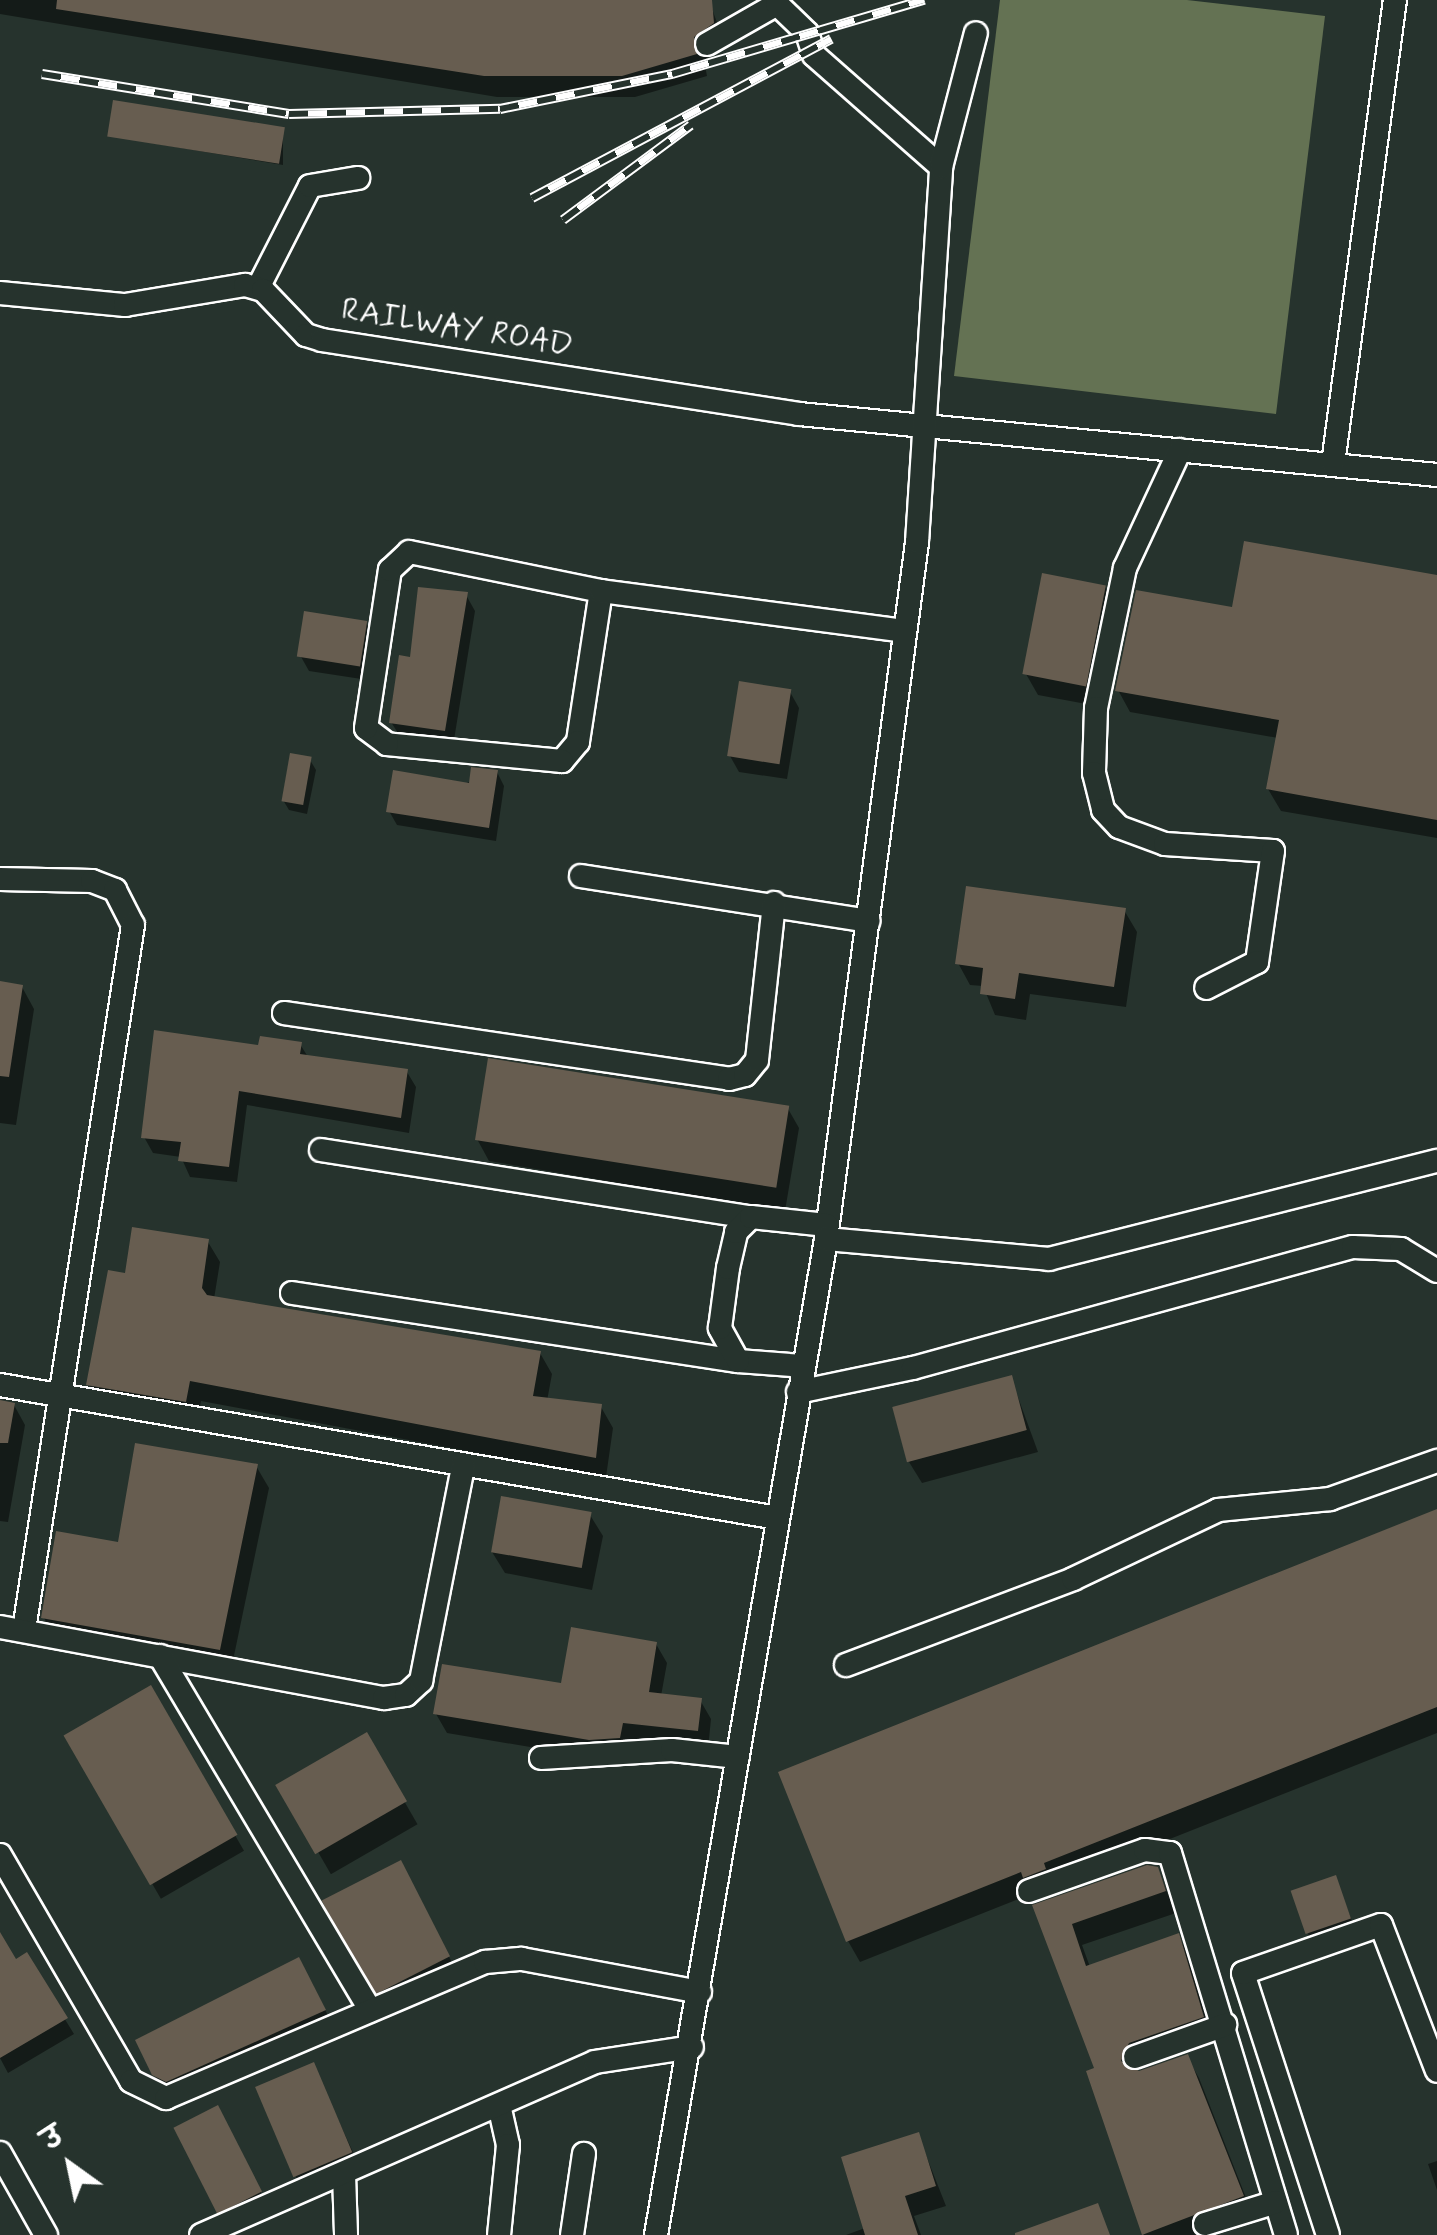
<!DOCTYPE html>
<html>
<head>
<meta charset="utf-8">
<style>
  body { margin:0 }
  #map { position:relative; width:1437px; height:2235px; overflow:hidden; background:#26332d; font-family:Mynerve,"Playpen Sans Deva",sans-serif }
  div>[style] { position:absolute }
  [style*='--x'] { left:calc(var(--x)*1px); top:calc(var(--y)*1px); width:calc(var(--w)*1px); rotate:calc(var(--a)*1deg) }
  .green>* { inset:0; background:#647253 }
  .shadow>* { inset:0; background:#0007; transform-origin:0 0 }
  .building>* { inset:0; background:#675d50; transform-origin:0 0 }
  .roads { filter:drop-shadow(2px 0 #fff) drop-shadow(-2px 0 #fff) drop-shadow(0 2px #fff) drop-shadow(0 -2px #fff) }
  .minor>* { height:22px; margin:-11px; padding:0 11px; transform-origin:11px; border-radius:11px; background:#26332d }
  .rail>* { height:10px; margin-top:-5px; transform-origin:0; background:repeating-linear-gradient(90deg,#26332d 0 19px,#fff 0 38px); box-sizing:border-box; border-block:2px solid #fff }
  span { translate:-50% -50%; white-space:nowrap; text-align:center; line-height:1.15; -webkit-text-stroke:9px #26332d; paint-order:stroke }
  .street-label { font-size:32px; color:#fff }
  .north { position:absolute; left:20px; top:2115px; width:100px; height:100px; -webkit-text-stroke:8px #26332d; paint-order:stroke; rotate:327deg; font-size:28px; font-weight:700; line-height:40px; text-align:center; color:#fff }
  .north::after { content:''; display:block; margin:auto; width:35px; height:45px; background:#fff; clip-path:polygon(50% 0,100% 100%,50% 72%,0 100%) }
</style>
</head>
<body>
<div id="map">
  <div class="green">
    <div style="clip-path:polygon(1000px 0,1187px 0,1325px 16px,1276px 414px,954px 376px)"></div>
  </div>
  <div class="shadow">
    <div style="clip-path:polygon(0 0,694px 0,710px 3px,725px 45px,704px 60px,707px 76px,635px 97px,497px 97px,0 14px)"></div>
    <div style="clip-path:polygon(283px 128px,283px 165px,110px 136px)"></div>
    <div style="clip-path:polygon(1437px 578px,1437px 838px,1281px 811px,1268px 789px,1278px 738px,1130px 712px,1118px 690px,1234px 610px)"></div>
    <div style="clip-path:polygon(1105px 587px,1117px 609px,1097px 706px,1038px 695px,1026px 674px)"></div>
    <div style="clip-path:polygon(466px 595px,475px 611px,453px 746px,401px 738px,391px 722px,412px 660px)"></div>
    <div style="clip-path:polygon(366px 623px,375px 639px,368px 680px,309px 671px,300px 655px)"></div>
    <div style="clip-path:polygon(790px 692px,799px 708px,787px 779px,739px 772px,730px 756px)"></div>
    <div style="clip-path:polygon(310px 760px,316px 770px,307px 814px,289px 810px,283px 800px)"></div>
    <div style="clip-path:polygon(497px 772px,504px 786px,496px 841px,397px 825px,389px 811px)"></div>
    <div style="clip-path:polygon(1124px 910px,1137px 932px,1126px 1007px,1030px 994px,1026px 1020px,995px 1015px,983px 986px,970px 985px,958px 963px)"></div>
    <div style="clip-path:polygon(0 984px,22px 987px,34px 1009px,16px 1125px,0 1123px)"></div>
    <div style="clip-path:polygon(300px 1044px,308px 1057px,407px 1072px,416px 1087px,409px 1133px,247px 1105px,237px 1182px,190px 1177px,181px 1157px,153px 1153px,144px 1137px,260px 1048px)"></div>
    <div style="clip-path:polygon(787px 1107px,799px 1128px,785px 1211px,489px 1161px,477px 1139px)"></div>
    <div style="clip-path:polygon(208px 1242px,220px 1262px,214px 1299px,540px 1353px,552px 1374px,547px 1401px,601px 1407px,613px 1428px,606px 1477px,201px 1401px,197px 1421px,101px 1405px,89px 1384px,127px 1276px)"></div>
    <div style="clip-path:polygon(1011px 1378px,1038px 1452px,922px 1483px,909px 1462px)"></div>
    <div style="clip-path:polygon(0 1401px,14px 1405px,25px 1425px,8px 1522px,0 1521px)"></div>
    <div style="clip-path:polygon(256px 1466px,269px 1488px,231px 1670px,56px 1639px,44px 1618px,120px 1544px)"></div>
    <div style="clip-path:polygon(1437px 1512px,1437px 1733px,860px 1962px,848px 1941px)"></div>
    <div style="clip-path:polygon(590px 1515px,603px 1536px,592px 1590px,505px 1573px,492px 1552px)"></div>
    <div style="clip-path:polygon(656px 1644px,667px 1663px,661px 1696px,700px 1700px,711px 1719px,708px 1749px,601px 1759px,447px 1733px,436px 1714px,563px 1686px)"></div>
    <div style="left:150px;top:1688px;width:188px;height:96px;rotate:60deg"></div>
    <div style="left:366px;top:1735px;width:103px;height:100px;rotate:60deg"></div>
    <div style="clip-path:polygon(1157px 1869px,1176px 1913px,1082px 1945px,1090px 1967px,1178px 1936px,1190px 1957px,1214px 2038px,1142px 2064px,1134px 2074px,1187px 2057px,1199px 2078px,1254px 2218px,1212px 2235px,1144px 2235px,1089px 2073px,1097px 2070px,1035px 1907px)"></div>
    <div style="clip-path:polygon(1335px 1878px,1358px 1936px,1317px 1950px,1308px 1934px)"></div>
    <div style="clip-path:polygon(412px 1885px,460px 1978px,391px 2012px,326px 1901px)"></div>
    <div style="clip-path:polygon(0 1937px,16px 1962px,26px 1956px,74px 2034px,8px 2073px,0 2058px)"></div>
    <div style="clip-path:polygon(311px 1981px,336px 2032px,167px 2096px,154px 2073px)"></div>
    <div style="clip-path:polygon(313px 2065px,363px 2174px,308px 2198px,296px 2177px)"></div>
    <div style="clip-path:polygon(226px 2124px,269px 2208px,229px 2226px,177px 2129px)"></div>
    <div style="clip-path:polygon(918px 2135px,946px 2206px,914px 2216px,921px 2235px,846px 2235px,865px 2228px)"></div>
    <div style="clip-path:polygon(1437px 2161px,1437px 2190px,1428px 2164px)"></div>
  </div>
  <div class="building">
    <div style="clip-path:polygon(57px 0,712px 0,714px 23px,694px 37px,697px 54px,622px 76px,484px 76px,56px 9px)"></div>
    <div style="left:113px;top:100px;width:174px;height:37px;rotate:9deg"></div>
    <div style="clip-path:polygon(1244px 541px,1437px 575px,1437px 820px,1266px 789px,1279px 720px,1115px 691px,1136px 590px,1232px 607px)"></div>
    <div style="left:1042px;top:573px;width:65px;height:103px;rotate:11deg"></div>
    <div style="clip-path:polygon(418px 587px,468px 592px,445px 731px,389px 723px,399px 655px,410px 657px)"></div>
    <div style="left:304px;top:611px;width:64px;height:46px;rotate:9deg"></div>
    <div style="left:739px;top:681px;width:53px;height:76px;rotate:9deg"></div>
    <div style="left:290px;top:753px;width:22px;height:49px;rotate:10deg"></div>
    <div style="clip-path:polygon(471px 767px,498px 770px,489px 828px,386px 812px,393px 770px,469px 783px)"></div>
    <div style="clip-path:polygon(966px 886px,1126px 908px,1114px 987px,1019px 973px,1015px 999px,980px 994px,983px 968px,955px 964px)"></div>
    <div style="clip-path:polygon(0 981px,23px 985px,9px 1077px,0 1076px)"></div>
    <div style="clip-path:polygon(154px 1030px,258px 1045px,260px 1036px,302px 1042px,300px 1054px,408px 1069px,401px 1118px,239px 1091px,229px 1167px,178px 1161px,181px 1142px,141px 1138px)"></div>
    <div style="left:488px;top:1058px;width:305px;height:83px;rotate:9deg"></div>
    <div style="clip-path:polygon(132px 1227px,209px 1239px,202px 1288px,207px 1295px,541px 1351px,533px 1396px,602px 1404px,596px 1458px,190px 1381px,186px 1402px,86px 1385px,108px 1270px,125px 1273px)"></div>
    <div style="left:1012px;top:1375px;width:57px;height:124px;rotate:75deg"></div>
    <div style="clip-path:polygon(0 1400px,15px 1403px,8px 1443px,0 1443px)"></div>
    <div style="clip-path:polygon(135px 1443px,258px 1464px,220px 1650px,41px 1618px,56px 1531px,118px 1542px)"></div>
    <div style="left:501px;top:1496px;width:92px;height:57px;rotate:10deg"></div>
    <div style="clip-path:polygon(1437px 1509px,1437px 1707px,1044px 1863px,1046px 1869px,1023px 1878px,1021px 1872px,846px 1942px,778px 1772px)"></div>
    <div style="clip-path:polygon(571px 1627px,657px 1642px,649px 1692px,702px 1698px,698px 1731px,623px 1723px,620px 1738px,589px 1740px,433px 1714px,442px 1664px,561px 1683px)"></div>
    <div style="left:151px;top:1685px;width:173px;height:101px;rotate:60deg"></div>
    <div style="left:367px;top:1732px;width:80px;height:106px;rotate:60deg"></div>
    <div style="left:401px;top:1860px;width:108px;height:89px;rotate:63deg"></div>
    <div style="clip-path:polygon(1147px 1865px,1158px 1867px,1166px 1891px,1072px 1924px,1086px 1966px,1179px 1933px,1204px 2017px,1129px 2043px,1121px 2061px,1139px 2071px,1188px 2054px,1244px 2196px,1142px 2235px,1086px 2071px,1094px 2068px,1032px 1905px)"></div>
    <div style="left:1336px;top:1875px;width:46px;height:48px;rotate:71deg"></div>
    <div style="clip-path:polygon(0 1932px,16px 1959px,27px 1952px,68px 2018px,0 2058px)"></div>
    <div style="clip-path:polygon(299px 1957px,326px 2010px,166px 2082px,152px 2075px,135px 2040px)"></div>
    <div style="left:314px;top:2062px;width:98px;height:64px;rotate:67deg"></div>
    <div style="left:218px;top:2105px;width:97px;height:50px;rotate:63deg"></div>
    <div style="clip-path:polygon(919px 2132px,936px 2186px,905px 2196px,918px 2235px,865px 2235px,841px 2157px)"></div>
    <div style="clip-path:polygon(1098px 2203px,1110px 2235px,1015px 2235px,1015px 2233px)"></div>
  </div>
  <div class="roads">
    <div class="minor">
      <div style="--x:707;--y:44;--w:81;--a:-29.7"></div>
      <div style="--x:777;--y:4;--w:42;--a:44"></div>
      <div style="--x:807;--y:33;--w:23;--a:72"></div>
      <div style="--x:814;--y:55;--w:169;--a:41.4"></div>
      <div style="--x:258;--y:288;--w:114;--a:-63"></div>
      <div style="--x:310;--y:186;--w:49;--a:-9.5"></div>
      <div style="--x:0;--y:293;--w:126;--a:5.5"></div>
      <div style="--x:125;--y:305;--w:122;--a:-9.5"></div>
      <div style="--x:245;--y:285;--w:19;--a:16"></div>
      <div style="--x:263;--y:290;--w:62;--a:46.3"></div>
      <div style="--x:306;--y:335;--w:17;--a:17"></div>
      <div style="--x:322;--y:340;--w:483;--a:8.8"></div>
      <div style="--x:799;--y:414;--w:641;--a:5.46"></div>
      <div style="--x:1180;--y:450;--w:130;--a:115"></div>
      <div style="--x:1125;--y:568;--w:143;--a:101.7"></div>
      <div style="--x:1096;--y:708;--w:65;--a:91.8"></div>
      <div style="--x:1094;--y:773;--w:38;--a:76"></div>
      <div style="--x:1103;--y:810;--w:23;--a:47"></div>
      <div style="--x:1119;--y:827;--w:49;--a:20.3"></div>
      <div style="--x:1165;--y:844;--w:108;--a:3.7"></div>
      <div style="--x:1273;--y:851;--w:112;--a:98.2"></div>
      <div style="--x:1257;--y:962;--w:57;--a:153"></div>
      <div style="--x:1333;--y:464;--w:468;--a:-82.4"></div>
      <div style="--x:601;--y:591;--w:153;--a:98.7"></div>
      <div style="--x:578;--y:742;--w:25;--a:130"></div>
      <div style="--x:562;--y:761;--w:176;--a:-174.5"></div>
      <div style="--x:387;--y:744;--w:26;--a:-143"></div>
      <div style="--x:366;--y:728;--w:160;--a:-81.4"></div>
      <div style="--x:390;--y:570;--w:26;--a:-43"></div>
      <div style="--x:409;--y:552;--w:196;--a:11.5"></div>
      <div style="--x:601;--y:591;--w:306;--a:7.5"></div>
      <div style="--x:581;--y:876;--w:291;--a:8.9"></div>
      <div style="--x:0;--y:879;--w:92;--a:1.2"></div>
      <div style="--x:92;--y:881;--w:25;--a:21"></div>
      <div style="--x:115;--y:890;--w:39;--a:63"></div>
      <div style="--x:133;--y:925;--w:713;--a:98.79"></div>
      <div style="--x:284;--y:1013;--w:450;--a:8.4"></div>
      <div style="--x:729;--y:1079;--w:16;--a:-14"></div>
      <div style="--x:745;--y:1075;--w:19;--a:-51"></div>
      <div style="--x:757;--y:1060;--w:158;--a:-83.8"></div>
      <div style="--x:321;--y:1150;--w:435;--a:8.9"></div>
      <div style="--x:826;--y:1239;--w:703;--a:-82.56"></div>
      <div style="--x:917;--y:542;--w:376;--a:-86.3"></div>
      <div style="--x:941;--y:167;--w:138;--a:-75.4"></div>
      <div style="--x:292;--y:1293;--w:451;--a:8.7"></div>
      <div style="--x:803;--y:1366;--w:65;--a:-175.6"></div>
      <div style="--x:738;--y:1361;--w:38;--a:-119"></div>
      <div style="--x:720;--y:1328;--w:61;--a:-82.4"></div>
      <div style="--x:728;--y:1268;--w:37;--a:-77"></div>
      <div style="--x:736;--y:1232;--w:21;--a:-45"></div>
      <div style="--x:751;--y:1217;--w:76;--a:6"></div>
      <div style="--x:0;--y:1385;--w:788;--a:9.71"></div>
      <div style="--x:798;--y:1392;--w:117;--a:-11.8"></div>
      <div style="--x:913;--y:1368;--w:456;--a:-15.4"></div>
      <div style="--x:1353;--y:1247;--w:48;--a:2.4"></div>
      <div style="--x:1401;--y:1249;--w:42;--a:31.4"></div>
      <div style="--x:0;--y:1627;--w:391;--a:10.5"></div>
      <div style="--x:384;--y:1698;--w:22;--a:-8"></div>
      <div style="--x:406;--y:1695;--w:21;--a:-43"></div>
      <div style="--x:421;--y:1681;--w:219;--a:-78.9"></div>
      <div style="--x:160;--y:1656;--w:412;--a:59.3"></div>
      <div style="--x:846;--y:1665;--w:243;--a:-20.7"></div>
      <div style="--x:1073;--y:1579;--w:161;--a:-25.4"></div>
      <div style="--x:1218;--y:1510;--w:113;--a:-5.6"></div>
      <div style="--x:1330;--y:1499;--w:114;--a:-19.6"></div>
      <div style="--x:541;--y:1758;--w:131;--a:-3.5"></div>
      <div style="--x:672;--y:1750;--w:66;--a:6.1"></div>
      <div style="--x:0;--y:1855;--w:261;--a:59.9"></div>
      <div style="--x:131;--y:2081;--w:39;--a:26"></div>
      <div style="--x:166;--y:2098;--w:347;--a:-23.1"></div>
      <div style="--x:485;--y:1962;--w:37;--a:-5"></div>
      <div style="--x:522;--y:1959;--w:181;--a:10.5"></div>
      <div style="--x:1029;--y:1891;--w:123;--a:-19.5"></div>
      <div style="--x:1145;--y:1850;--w:25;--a:7"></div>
      <div style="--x:1170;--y:1853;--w:399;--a:73.1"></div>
      <div style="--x:1135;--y:2057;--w:96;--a:-19.6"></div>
      <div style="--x:499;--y:2105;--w:41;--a:77.3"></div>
      <div style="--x:508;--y:2145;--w:90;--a:95.7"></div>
      <div style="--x:0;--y:2153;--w:94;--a:60.7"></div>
      <div style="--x:344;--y:2174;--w:61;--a:88.1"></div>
      <div style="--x:1205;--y:2224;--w:74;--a:-17.2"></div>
      <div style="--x:201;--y:2235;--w:430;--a:-23.7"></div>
      <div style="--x:595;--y:2062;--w:98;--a:-8.8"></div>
      <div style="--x:572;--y:2235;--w:82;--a:-81.6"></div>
      <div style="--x:656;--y:2235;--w:1010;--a:-80.31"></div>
      <div style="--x:826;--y:1239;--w:224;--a:5.1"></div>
      <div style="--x:1049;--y:1259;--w:400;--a:-14.2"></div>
      <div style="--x:1328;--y:2235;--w:275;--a:-108"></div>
      <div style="--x:1243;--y:1973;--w:146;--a:-19.2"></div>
      <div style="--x:1381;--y:1925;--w:156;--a:69"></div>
    </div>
  </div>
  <div class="rail">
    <div style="--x:42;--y:74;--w:250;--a:9.2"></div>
    <div style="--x:289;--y:114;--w:211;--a:-1.4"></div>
    <div style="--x:500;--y:109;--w:176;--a:-11.5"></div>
    <div style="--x:672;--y:74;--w:263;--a:-16.4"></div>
    <div style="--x:532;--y:198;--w:339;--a:-28"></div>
    <div style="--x:563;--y:220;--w:159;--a:-36.6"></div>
  </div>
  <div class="street-label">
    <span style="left:457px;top:328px;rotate:9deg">RAILWAY ROAD</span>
  </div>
  <div class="north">उ</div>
</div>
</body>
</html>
